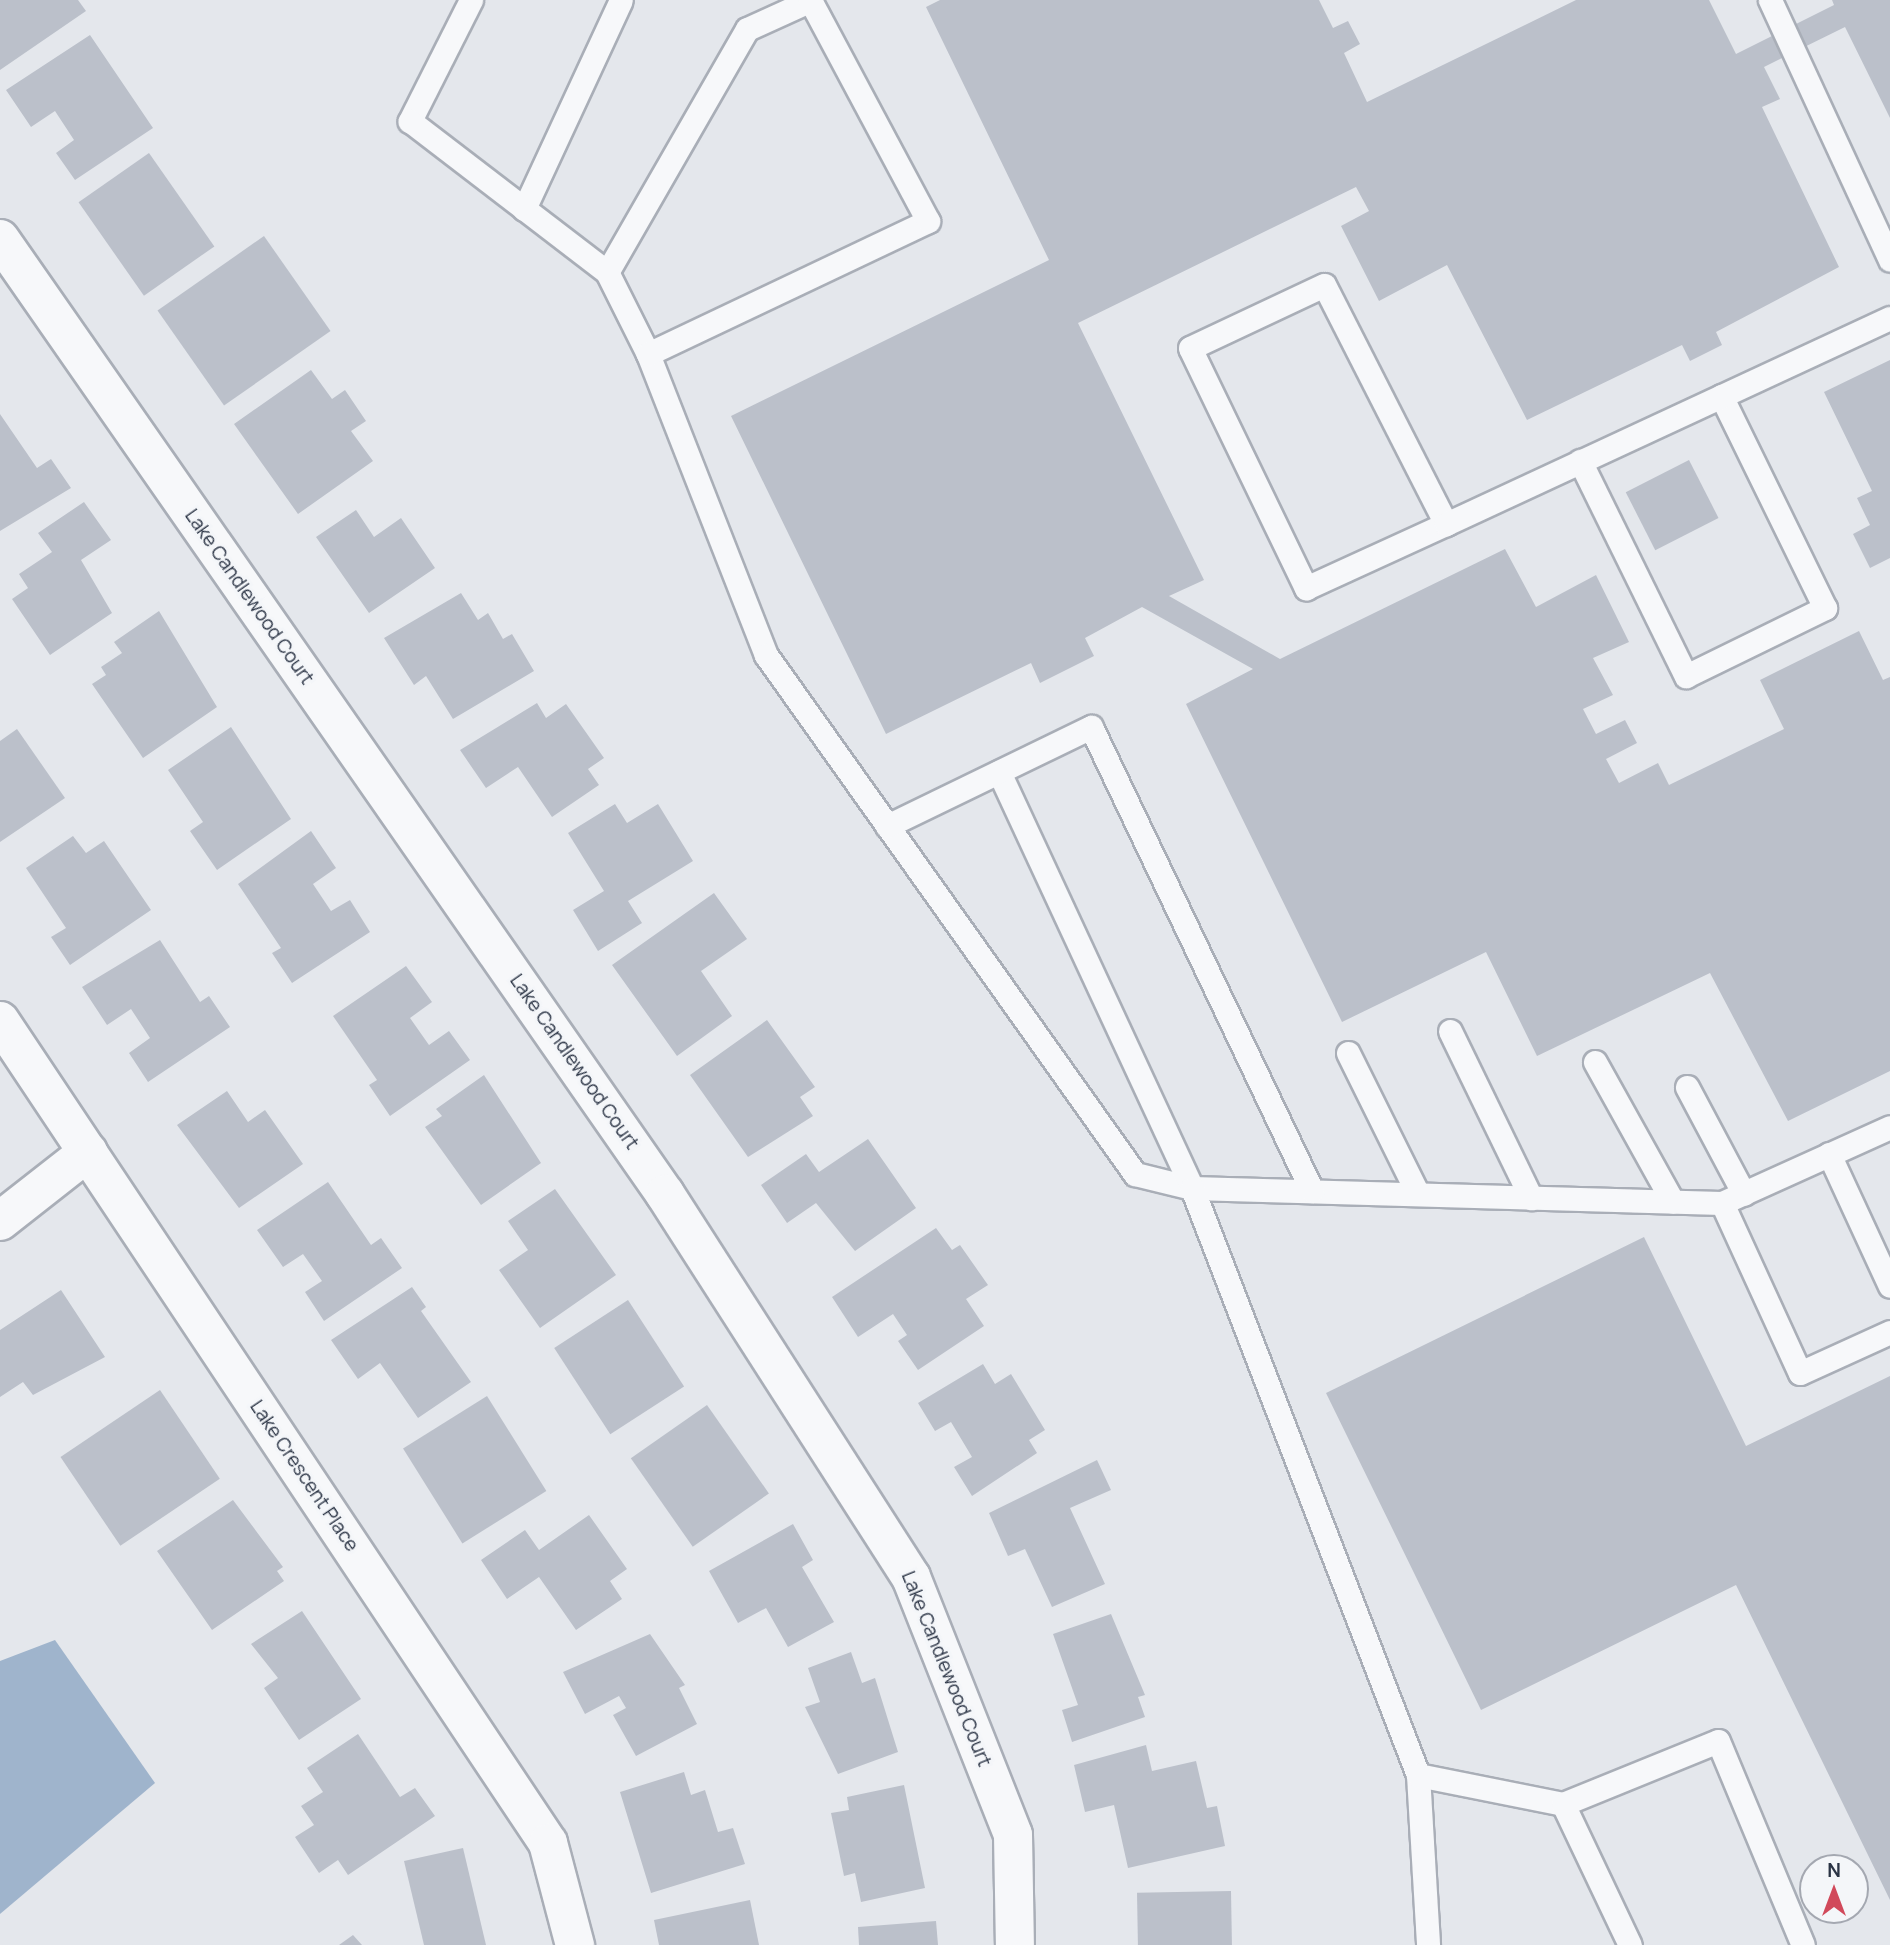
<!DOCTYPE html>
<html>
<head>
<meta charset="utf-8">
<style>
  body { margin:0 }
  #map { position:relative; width:1890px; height:1945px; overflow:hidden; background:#e4e7ec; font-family:Manrope,sans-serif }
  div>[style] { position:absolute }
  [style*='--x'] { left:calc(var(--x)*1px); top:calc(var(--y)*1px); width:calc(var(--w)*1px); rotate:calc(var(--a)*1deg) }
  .water>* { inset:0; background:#9fb4cc }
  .building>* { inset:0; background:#bbc0ca; transform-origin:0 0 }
  .roads { filter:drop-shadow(2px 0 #a9aeb7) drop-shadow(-2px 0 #a9aeb7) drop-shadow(0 2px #a9aeb7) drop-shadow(0 -2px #a9aeb7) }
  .lane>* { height:23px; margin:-11.5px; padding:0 11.5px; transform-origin:11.5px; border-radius:11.5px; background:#f7f8fa }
  .street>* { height:38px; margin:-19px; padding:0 19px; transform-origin:19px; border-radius:19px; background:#f7f8fa }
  span { translate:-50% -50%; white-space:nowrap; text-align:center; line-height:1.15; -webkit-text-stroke:6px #f4f6f9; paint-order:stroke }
  .street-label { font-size:19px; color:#2b3445 }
  .north { position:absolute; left:1799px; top:1854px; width:70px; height:70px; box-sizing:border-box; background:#f4f6f9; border:2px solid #a4a8b1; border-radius:50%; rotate:0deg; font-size:19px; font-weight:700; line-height:28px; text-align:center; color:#2b3445 }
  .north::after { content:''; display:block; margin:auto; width:24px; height:32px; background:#d1495b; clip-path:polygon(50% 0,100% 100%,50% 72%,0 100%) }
</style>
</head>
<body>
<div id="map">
  <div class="water">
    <div style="clip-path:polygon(55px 1640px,155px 1783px,0 1914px,0 1661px)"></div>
  </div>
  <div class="building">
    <div style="clip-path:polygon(0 0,78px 0,86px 11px,0 70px)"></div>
    <div style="clip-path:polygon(940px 0,1319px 0,1333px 28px,1348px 21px,1360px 44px,1344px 53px,1367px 102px,1576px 0,1709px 0,1736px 54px,1834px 5px,1832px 0,1890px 0,1890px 118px,1845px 27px,1764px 67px,1780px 99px,1762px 107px,1839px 267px,1716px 332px,1722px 345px,1690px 361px,1682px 345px,1527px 420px,1447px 265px,1379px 301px,1341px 226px,1369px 211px,1356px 187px,1078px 323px,1204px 580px,1169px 596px,1280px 659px,1505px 549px,1536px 607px,1596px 575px,1629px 642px,1593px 658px,1613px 695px,1583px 709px,1596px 734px,1625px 720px,1637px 743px,1606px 759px,1619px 783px,1658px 763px,1669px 785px,1784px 729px,1760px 680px,1859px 631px,1883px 680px,1890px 677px,1890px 1071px,1788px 1121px,1710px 973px,1537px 1056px,1486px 952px,1342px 1022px,1186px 704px,1253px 669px,1142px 607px,1085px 638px,1094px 656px,1040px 683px,1031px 663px,886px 734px,731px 416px,1049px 260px,926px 7px)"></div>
    <div style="clip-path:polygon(90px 35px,153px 128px,75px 180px,56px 153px,74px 140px,55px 111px,31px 127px,6px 90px)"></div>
    <div style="left:149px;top:153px;width:114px;height:86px;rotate:55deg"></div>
    <div style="left:264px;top:236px;width:116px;height:130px;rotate:55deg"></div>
    <div style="clip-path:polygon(1890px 360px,1890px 558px,1870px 568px,1853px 534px,1870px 525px,1857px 498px,1872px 491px,1824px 392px)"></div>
    <div style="clip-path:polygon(311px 370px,332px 399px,345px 390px,366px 421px,351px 431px,373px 461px,298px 514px,234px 424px)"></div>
    <div style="clip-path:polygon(0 414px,37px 468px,51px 459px,71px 488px,0 531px)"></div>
    <div style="left:1689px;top:460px;width:65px;height:71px;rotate:63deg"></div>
    <div style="clip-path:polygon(84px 502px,111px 540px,81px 560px,112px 613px,50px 655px,12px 599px,28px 588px,19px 574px,52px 552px,38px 533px)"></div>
    <div style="clip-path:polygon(356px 510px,374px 537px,401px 518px,435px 568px,369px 613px,316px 537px)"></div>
    <div style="clip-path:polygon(461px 593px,478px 620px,488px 613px,503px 639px,512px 634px,534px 671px,453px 719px,426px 676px,414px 685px,384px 638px)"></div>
    <div style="clip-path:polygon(159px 611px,217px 707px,143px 758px,92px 684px,106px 675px,101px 667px,122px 653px,114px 642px)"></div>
    <div style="clip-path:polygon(537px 703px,546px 718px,566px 704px,604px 758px,588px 769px,599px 785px,552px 817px,518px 767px,486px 788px,460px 750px)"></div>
    <div style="clip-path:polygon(231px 727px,291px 819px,217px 870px,190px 831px,203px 822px,168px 770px)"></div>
    <div style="clip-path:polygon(17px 729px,65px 798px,0 842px,0 741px)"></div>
    <div style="clip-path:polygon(615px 804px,627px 823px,658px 804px,693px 861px,628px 901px,642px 923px,598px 951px,573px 910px,604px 891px,568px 833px)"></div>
    <div style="clip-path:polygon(311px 831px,336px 868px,313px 884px,331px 911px,350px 900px,370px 932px,292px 983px,272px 953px,281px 948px,238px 884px)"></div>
    <div style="clip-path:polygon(73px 836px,86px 853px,104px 841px,151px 910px,70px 965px,51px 937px,66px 928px,26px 868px)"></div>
    <div style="clip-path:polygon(714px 893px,747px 939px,701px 971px,732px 1016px,677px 1056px,612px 965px)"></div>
    <div style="clip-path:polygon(160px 940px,200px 1002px,209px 996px,230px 1027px,148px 1082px,129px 1053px,150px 1038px,131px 1009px,107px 1025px,82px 987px)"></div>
    <div style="clip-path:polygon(406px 966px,432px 1002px,410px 1018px,429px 1045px,449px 1031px,470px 1060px,390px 1116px,369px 1085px,377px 1080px,333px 1016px)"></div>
    <div style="clip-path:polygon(767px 1020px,815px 1087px,800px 1097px,813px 1116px,748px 1157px,690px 1075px)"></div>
    <div style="clip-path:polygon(484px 1075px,541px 1163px,481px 1205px,425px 1127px,442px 1116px,436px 1109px)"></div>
    <div style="clip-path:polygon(227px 1091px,248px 1122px,265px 1110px,303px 1164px,239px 1208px,177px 1125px)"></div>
    <div style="clip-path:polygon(868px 1139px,916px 1208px,855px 1251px,816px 1203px,787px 1223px,761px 1185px,806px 1154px,819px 1172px)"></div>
    <div style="clip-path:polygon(328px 1182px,371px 1245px,381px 1238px,402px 1268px,324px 1321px,305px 1292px,322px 1281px,303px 1254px,283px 1267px,257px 1230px)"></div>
    <div style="clip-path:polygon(555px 1189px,616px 1275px,540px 1328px,499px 1270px,528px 1250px,508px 1221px)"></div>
    <div style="clip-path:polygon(936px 1228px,952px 1250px,960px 1245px,988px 1285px,966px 1299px,984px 1326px,918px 1370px,898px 1341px,907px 1335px,893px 1314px,858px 1337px,832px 1297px)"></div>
    <div style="clip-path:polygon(1644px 1237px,1746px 1446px,1890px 1376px,1890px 1900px,1736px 1585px,1481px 1710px,1326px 1393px)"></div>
    <div style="clip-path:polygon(412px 1287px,426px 1307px,421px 1311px,471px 1382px,418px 1418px,380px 1363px,358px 1379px,331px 1340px)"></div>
    <div style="clip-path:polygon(61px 1290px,105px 1357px,33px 1395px,23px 1382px,0 1397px,0 1330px)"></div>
    <div style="left:628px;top:1300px;width:103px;height:88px;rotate:57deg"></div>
    <div style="clip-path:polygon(983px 1364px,995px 1384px,1011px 1374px,1045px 1430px,1029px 1440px,1037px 1453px,972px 1496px,954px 1467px,972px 1457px,951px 1422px,935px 1431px,918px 1403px)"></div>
    <div style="left:160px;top:1390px;width:107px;height:120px;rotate:56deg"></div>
    <div style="left:487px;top:1396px;width:112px;height:99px;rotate:58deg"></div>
    <div style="left:707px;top:1405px;width:108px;height:93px;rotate:55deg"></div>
    <div style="clip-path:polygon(1097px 1460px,1111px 1490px,1070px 1508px,1105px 1584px,1052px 1607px,1025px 1549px,1008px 1556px,989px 1513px)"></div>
    <div style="clip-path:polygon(233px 1500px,283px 1567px,277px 1571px,284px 1581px,212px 1630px,157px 1551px)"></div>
    <div style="clip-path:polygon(589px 1515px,627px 1569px,610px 1581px,622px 1599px,576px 1630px,539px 1577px,507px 1599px,481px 1560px,525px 1530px,539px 1550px)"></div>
    <div style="clip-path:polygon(793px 1524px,813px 1560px,802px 1567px,834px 1622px,788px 1647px,766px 1608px,738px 1623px,709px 1571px)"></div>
    <div style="clip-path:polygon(302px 1611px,361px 1699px,299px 1740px,264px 1688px,278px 1678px,251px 1644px)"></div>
    <div style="clip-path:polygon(1111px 1614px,1145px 1695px,1138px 1697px,1145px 1717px,1072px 1742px,1062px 1710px,1078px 1705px,1053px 1634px)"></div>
    <div style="clip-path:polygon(650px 1634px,685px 1685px,679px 1688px,697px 1724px,636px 1756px,613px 1715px,626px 1708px,619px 1696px,585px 1714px,563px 1672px)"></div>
    <div style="clip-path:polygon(851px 1652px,862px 1683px,875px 1678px,898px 1752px,838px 1774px,805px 1707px,820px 1702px,808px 1668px)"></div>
    <div style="clip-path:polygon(358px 1734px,400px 1797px,415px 1788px,435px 1816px,348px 1875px,338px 1860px,319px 1873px,295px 1837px,314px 1825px,301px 1806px,323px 1792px,307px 1768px)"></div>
    <div style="clip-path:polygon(1146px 1745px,1152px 1771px,1196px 1761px,1207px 1808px,1217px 1806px,1225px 1846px,1128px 1868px,1114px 1805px,1085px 1812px,1074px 1765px)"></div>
    <div style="clip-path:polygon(684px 1772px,691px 1795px,705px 1790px,718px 1832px,733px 1828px,745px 1864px,651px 1893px,620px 1792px)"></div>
    <div style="clip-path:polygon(904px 1785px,925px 1888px,861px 1902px,855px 1873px,844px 1876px,831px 1813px,849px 1810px,847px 1797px)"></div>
    <div style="clip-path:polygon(463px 1848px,486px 1945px,424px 1945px,404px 1861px)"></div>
    <div style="left:1231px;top:1891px;width:54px;height:94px;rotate:89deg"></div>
    <div style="clip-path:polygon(750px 1900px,759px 1945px,659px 1945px,654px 1920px)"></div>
    <div style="clip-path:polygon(936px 1921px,938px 1945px,859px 1945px,858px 1927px)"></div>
    <div style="clip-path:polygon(353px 1935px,362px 1945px,339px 1945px)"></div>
  </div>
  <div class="roads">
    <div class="lane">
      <div style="--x:471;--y:0;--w:136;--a:116.8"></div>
      <div style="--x:410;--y:121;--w:248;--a:37.5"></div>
      <div style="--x:811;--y:0;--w:70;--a:155.6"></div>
      <div style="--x:747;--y:29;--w:280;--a:119.9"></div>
      <div style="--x:607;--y:272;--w:92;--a:63.4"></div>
      <div style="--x:648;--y:354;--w:323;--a:68.6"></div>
      <div style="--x:766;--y:655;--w:637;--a:54.59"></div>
      <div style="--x:1135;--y:1174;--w:59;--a:13.8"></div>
      <div style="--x:1192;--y:1188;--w:530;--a:1.62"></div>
      <div style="--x:1722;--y:1203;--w:184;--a:-24.3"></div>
      <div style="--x:1770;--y:0;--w:286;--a:65.2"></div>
      <div style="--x:524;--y:209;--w:230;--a:-65.1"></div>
      <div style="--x:648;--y:354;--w:310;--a:-25.4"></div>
      <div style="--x:928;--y:221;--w:251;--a:-118.1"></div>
      <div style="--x:1580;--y:461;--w:240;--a:63.8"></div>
      <div style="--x:1686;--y:676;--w:155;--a:-26.1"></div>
      <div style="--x:1825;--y:608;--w:236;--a:-116.1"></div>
      <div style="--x:1446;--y:524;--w:268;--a:-117"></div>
      <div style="--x:1324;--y:285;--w:148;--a:154.8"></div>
      <div style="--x:1190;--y:348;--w:267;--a:64.2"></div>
      <div style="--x:1306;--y:588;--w:154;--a:-24.6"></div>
      <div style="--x:1446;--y:524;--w:489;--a:-24.9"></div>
      <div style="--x:999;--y:772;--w:459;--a:65.1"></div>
      <div style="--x:1192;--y:1188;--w:629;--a:68.94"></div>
      <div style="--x:1418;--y:1775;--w:170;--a:86.6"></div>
      <div style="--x:887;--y:826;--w:227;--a:-25.9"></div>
      <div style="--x:1091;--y:727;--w:514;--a:64.53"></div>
      <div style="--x:1450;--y:1031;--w:186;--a:64.1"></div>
      <div style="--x:1348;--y:1053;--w:157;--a:63.6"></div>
      <div style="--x:1595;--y:1062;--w:160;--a:60.9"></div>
      <div style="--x:1687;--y:1087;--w:121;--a:62"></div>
      <div style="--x:1829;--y:1154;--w:145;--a:65.2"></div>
      <div style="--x:1722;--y:1203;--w:187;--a:65.4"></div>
      <div style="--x:1800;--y:1373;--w:99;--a:-24.5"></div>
      <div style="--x:1418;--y:1775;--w:148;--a:11.3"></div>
      <div style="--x:1563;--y:1804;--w:156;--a:64.6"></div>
      <div style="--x:1563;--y:1804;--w:167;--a:-22.1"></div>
      <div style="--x:1718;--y:1741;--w:221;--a:67.4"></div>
    </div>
    <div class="street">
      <div style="--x:0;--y:239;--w:1164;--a:55.15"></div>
      <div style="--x:665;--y:1194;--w:455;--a:57.3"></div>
      <div style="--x:911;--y:1577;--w:277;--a:68.4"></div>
      <div style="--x:1013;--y:1835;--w:110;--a:89"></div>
      <div style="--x:0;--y:1021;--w:988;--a:56.31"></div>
      <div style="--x:548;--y:1843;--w:106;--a:75.2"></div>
      <div style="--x:0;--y:1221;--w:112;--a:-38.1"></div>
    </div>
  </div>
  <div class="street-label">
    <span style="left:249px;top:597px;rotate:55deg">Lake Candlewood Court</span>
    <span style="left:574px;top:1062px;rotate:55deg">Lake Candlewood Court</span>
    <span style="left:304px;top:1476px;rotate:56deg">Lake Crescent Place</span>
    <span style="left:946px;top:1669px;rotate:68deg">Lake Candlewood Court</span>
  </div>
  <div class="north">N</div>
</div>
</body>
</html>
